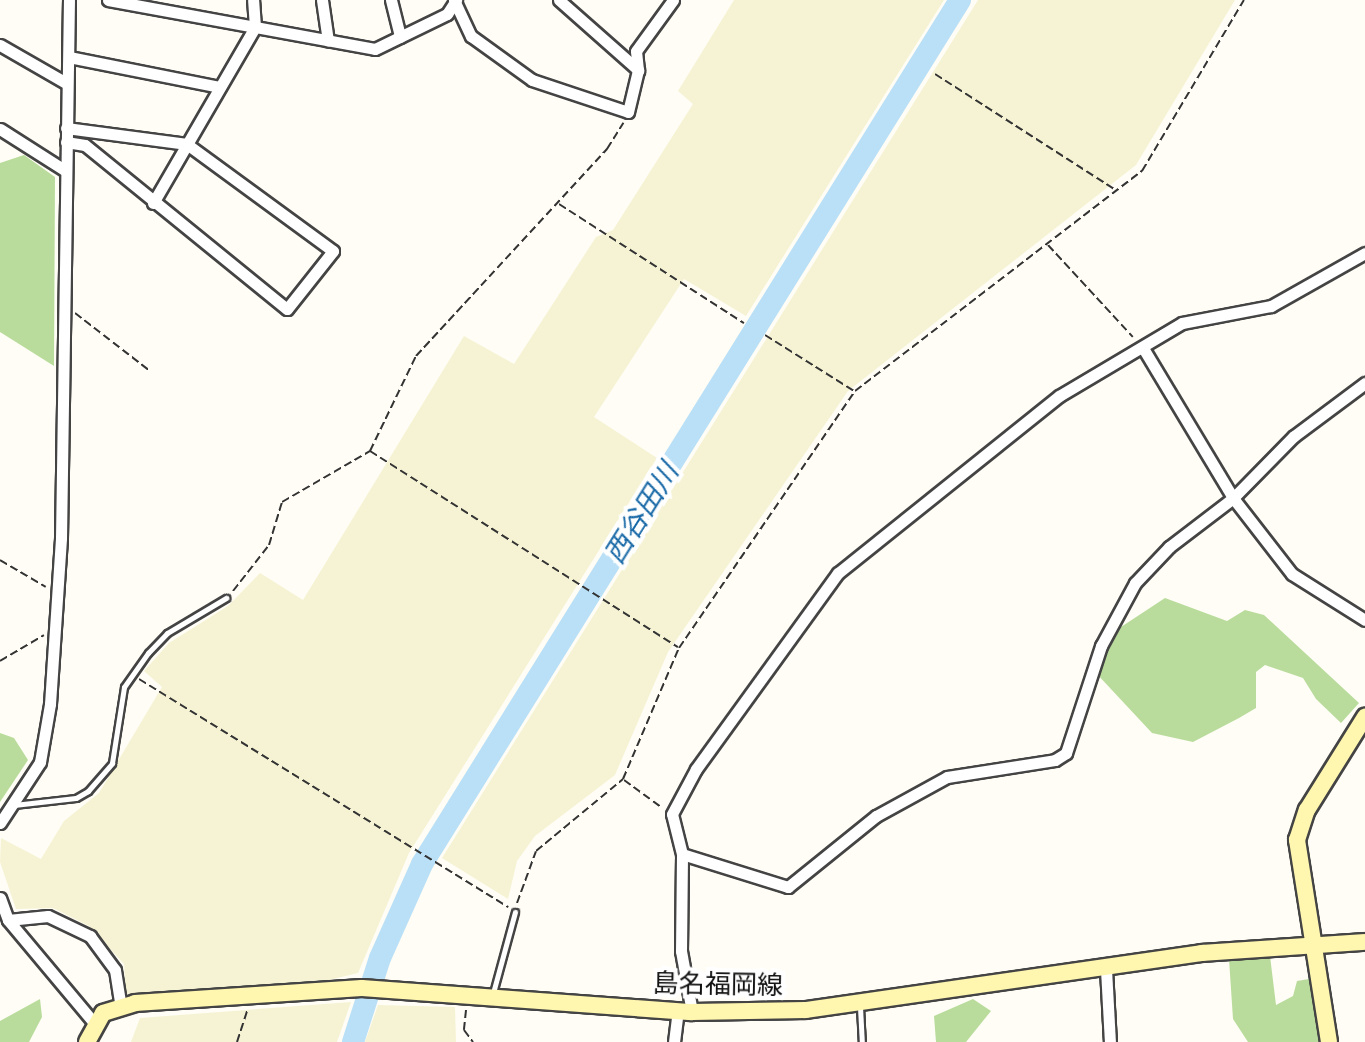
<!DOCTYPE html>
<html>
<head>
<meta charset="utf-8">
<style>
  body { margin:0 }
  #map { position:relative; width:1365px; height:1042px; overflow:hidden; background:#fffdf5; font-family:"Source Serif 4","Noto Sans JP",serif }
  div>[style] { position:absolute }
  [style*='--x'] { left:calc(var(--x)*1px); top:calc(var(--y)*1px); width:calc(var(--w)*1px); rotate:calc(var(--a)*1deg) }
  .farmland>* { inset:0; background:#f6f3d4 }
  .forest>* { inset:0; background:#b9dc9c }
  .river>* { height:22px; margin:-11px; padding:0 11px; transform-origin:11px; border-radius:11px; background:#b9e0f7 }
  .path>* { height:2px; margin-top:-1px; transform-origin:0; background:repeating-linear-gradient(90deg,#333 0 8px,transparent 0 12px) }
  .roads { filter:drop-shadow(2px 0 #444) drop-shadow(-2px 0 #444) drop-shadow(0 2px #444) drop-shadow(0 -2px #444) }
  .lane>* { height:5px; margin:-2.5px; padding:0 2.5px; transform-origin:2.5px; border-radius:2.5px; background:#fff }
  .street>* { height:11px; margin:-5.5px; padding:0 5.5px; transform-origin:5.5px; border-radius:5.5px; background:#fff }
  .secondary>* { height:16px; margin:-8px; padding:0 8px; transform-origin:8px; border-radius:8px; background:#fff6b0 }
  span { translate:-50% -50%; white-space:nowrap; text-align:center; line-height:1.15; -webkit-text-stroke:8px #fff; paint-order:stroke }
  .street-label { font-size:26px; color:#111 }
  .water-label { font-size:28px; color:#1768a6; font-style:italic }
</style>
</head>
<body>
<div id="map">
  <div class="farmland">
    <div style="clip-path:polygon(734px 0,944px 0,746px 316px,684px 279px,594px 417px,657px 458px,409px 853px,358px 973px,325px 981px,126px 994px,124px 964px,89px 926px,53px 908px,16px 909px,0 862px,1px 838px,41px 859px,64px 821px,99px 793px,162px 687px,144px 671px,169px 643px,228px 606px,260px 573px,303px 600px,464px 336px,514px 364px,596px 237px,613px 230px,693px 104px,678px 91px)"></div>
    <div style="clip-path:polygon(978px 0,1235px 0,1136px 165px,848px 391px,668px 652px,615px 775px,535px 836px,517px 861px,508px 899px,442px 858px)"></div>
    <div style="clip-path:polygon(351px 1002px,337px 1042px,131px 1042px,140px 1018px)"></div>
    <div style="clip-path:polygon(378px 1005px,455px 1007px,456px 1042px,365px 1042px)"></div>
  </div>
  <div class="forest">
    <div style="clip-path:polygon(24px 155px,55px 177px,54px 366px,0 332px,0 163px)"></div>
    <div style="clip-path:polygon(1165px 598px,1227px 621px,1245px 610px,1264px 615px,1359px 703px,1341px 723px,1316px 699px,1303px 678px,1265px 665px,1256px 672px,1256px 708px,1239px 718px,1193px 742px,1152px 733px,1096px 673px,1121px 627px)"></div>
    <div style="clip-path:polygon(0 733px,14px 738px,28px 760px,0 802px)"></div>
    <div style="clip-path:polygon(1270px 956px,1276px 1005px,1293px 996px,1297px 981px,1309px 979px,1319px 1003px,1320px 1042px,1248px 1042px,1233px 1019px,1229px 959px)"></div>
    <div style="clip-path:polygon(40px 999px,42px 1017px,29px 1042px,0 1042px,0 1021px)"></div>
    <div style="clip-path:polygon(973px 999px,991px 1011px,966px 1042px,936px 1042px,934px 1016px)"></div>
  </div>
  <div class="river">
    <div style="--x:353;--y:1042;--w:88;--a:-72.2"></div>
    <div style="--x:380;--y:958;--w:103;--a:-65.9"></div>
    <div style="--x:422;--y:864;--w:1018;--a:-58.09"></div>
  </div>
  <div class="path">
    <div style="--x:935;--y:74;--w:215;--a:32.7"></div>
    <div style="--x:559;--y:204;--w:220;--a:32.8"></div>
    <div style="--x:1048;--y:245;--w:125;--a:47.3"></div>
    <div style="--x:75;--y:313;--w:95;--a:37.7"></div>
    <div style="--x:765;--y:335;--w:105;--a:32.2"></div>
    <div style="--x:370;--y:451;--w:365;--a:32.5"></div>
    <div style="--x:0;--y:560;--w:53;--a:30.4"></div>
    <div style="--x:233;--y:591;--w:58;--a:-52"></div>
    <div style="--x:269;--y:545;--w:45;--a:-73.2"></div>
    <div style="--x:282;--y:502;--w:102;--a:-30.1"></div>
    <div style="--x:370;--y:451;--w:106;--a:-64.2"></div>
    <div style="--x:416;--y:356;--w:282;--a:-47.3"></div>
    <div style="--x:607;--y:149;--w:31;--a:-58"></div>
    <div style="--x:0;--y:661;--w:51;--a:-30.6"></div>
    <div style="--x:139;--y:679;--w:434;--a:31.7"></div>
    <div style="--x:624;--y:780;--w:46;--a:36.1"></div>
    <div style="--x:517;--y:903;--w:55;--a:-69.9"></div>
    <div style="--x:536;--y:851;--w:113;--a:-39.6"></div>
    <div style="--x:623;--y:779;--w:142;--a:-66.9"></div>
    <div style="--x:679;--y:648;--w:311;--a:-55.6"></div>
    <div style="--x:855;--y:391;--w:362;--a:-37.5"></div>
    <div style="--x:1142;--y:171;--w:199;--a:-59.2"></div>
    <div style="--x:466;--y:1010;--w:20;--a:96"></div>
    <div style="--x:464;--y:1030;--w:15;--a:53"></div>
    <div style="--x:237;--y:1042;--w:35;--a:-72"></div>
  </div>
  <div class="roads">
    <div class="lane">
      <div style="--x:14;--y:805;--w:62;--a:-6.4"></div>
      <div style="--x:76;--y:798;--w:14;--a:-30"></div>
      <div style="--x:88;--y:791;--w:37;--a:-49"></div>
      <div style="--x:112;--y:763;--w:77;--a:-81"></div>
      <div style="--x:124;--y:687;--w:42;--a:-54.8"></div>
      <div style="--x:148;--y:653;--w:28;--a:-46"></div>
      <div style="--x:167;--y:633;--w:69;--a:-30.7"></div>
      <div style="--x:493;--y:993;--w:84;--a:-74.8"></div>
      <div style="--x:860;--y:1007;--w:35;--a:87"></div>
    </div>
    <div class="street">
      <div style="--x:108;--y:0;--w:271;--a:10.4"></div>
      <div style="--x:375;--y:49;--w:80;--a:-25.9"></div>
      <div style="--x:447;--y:14;--w:17;--a:-57"></div>
      <div style="--x:322;--y:0;--w:41;--a:81.7"></div>
      <div style="--x:391;--y:0;--w:38;--a:76"></div>
      <div style="--x:454;--y:0;--w:40;--a:65"></div>
      <div style="--x:471;--y:36;--w:75;--a:35.8"></div>
      <div style="--x:532;--y:80;--w:101;--a:18.4"></div>
      <div style="--x:628;--y:112;--w:43;--a:-76.6"></div>
      <div style="--x:638;--y:70;--w:19;--a:-96"></div>
      <div style="--x:636;--y:51;--w:63;--a:-54"></div>
      <div style="--x:559;--y:0;--w:106;--a:41.5"></div>
      <div style="--x:0;--y:45;--w:76;--a:29.9"></div>
      <div style="--x:69;--y:57;--w:153;--a:11.3"></div>
      <div style="--x:0;--y:129;--w:78;--a:32.5"></div>
      <div style="--x:66;--y:142;--w:19;--a:9"></div>
      <div style="--x:85;--y:145;--w:260;--a:39.1"></div>
      <div style="--x:287;--y:309;--w:74;--a:-51.6"></div>
      <div style="--x:333;--y:251;--w:181;--a:-143.8"></div>
      <div style="--x:187;--y:144;--w:122;--a:-172.5"></div>
      <div style="--x:153;--y:203;--w:203;--a:-59.9"></div>
      <div style="--x:255;--y:27;--w:27;--a:-94"></div>
      <div style="--x:1143;--y:348;--w:175;--a:59"></div>
      <div style="--x:1233;--y:498;--w:96;--a:52.2"></div>
      <div style="--x:1292;--y:574;--w:86;--a:32.2"></div>
      <div style="--x:0;--y:823;--w:73;--a:-56.7"></div>
      <div style="--x:40;--y:762;--w:59;--a:-80.2"></div>
      <div style="--x:50;--y:704;--w:166;--a:-86.2"></div>
      <div style="--x:61;--y:538;--w:538;--a:-89.15"></div>
      <div style="--x:682;--y:854;--w:111;--a:17.3"></div>
      <div style="--x:788;--y:887;--w:113;--a:-38.9"></div>
      <div style="--x:876;--y:816;--w:81;--a:-28.8"></div>
      <div style="--x:947;--y:777;--w:109;--a:-8.9"></div>
      <div style="--x:1055;--y:760;--w:13;--a:-32"></div>
      <div style="--x:1066;--y:753;--w:113;--a:-71.9"></div>
      <div style="--x:1101;--y:646;--w:72;--a:-61.6"></div>
      <div style="--x:1135;--y:583;--w:50;--a:-46.6"></div>
      <div style="--x:1169;--y:547;--w:81;--a:-37.4"></div>
      <div style="--x:1233;--y:498;--w:87;--a:-45.5"></div>
      <div style="--x:1294;--y:436;--w:89;--a:-36.7"></div>
      <div style="--x:0;--y:898;--w:23;--a:70"></div>
      <div style="--x:8;--y:920;--w:134;--a:50.1"></div>
      <div style="--x:8;--y:920;--w:40;--a:-5.7"></div>
      <div style="--x:48;--y:916;--w:47;--a:25.5"></div>
      <div style="--x:90;--y:936;--w:42;--a:53.7"></div>
      <div style="--x:115;--y:970;--w:36;--a:81"></div>
      <div style="--x:1106;--y:969;--w:73;--a:86.9"></div>
      <div style="--x:692;--y:1012;--w:62;--a:-100.2"></div>
      <div style="--x:681;--y:951;--w:97;--a:-89.4"></div>
      <div style="--x:682;--y:854;--w:41;--a:-104"></div>
      <div style="--x:672;--y:814;--w:51;--a:-61.9"></div>
      <div style="--x:696;--y:769;--w:242;--a:-54.1"></div>
      <div style="--x:838;--y:573;--w:283;--a:-38.7"></div>
      <div style="--x:1059;--y:396;--w:143;--a:-30.7"></div>
      <div style="--x:1182;--y:323;--w:91;--a:-10.8"></div>
      <div style="--x:1271;--y:306;--w:108;--a:-29.4"></div>
      <div style="--x:674;--y:1042;--w:31;--a:-83"></div>
    </div>
    <div class="secondary">
      <div style="--x:87;--y:1042;--w:33;--a:-61"></div>
      <div style="--x:103;--y:1013;--w:34;--a:-17"></div>
      <div style="--x:135;--y:1003;--w:227;--a:-3.8"></div>
      <div style="--x:362;--y:988;--w:331;--a:4.2"></div>
      <div style="--x:692;--y:1012;--w:114;--a:-1"></div>
      <div style="--x:806;--y:1010;--w:400;--a:-8.2"></div>
      <div style="--x:1202;--y:953;--w:163;--a:-3.9"></div>
      <div style="--x:1329;--y:1042;--w:205;--a:-99"></div>
      <div style="--x:1297;--y:840;--w:32;--a:-72"></div>
      <div style="--x:1307;--y:810;--w:110;--a:-58.1"></div>
    </div>
  </div>
  <div class="street-label">
    <span style="left:718px;top:985px;rotate:1deg">島名福岡線</span>
  </div>
  <div class="water-label">
    <span style="left:641px;top:513px;rotate:-58deg">西谷田川</span>
  </div>
</div>
</body>
</html>
